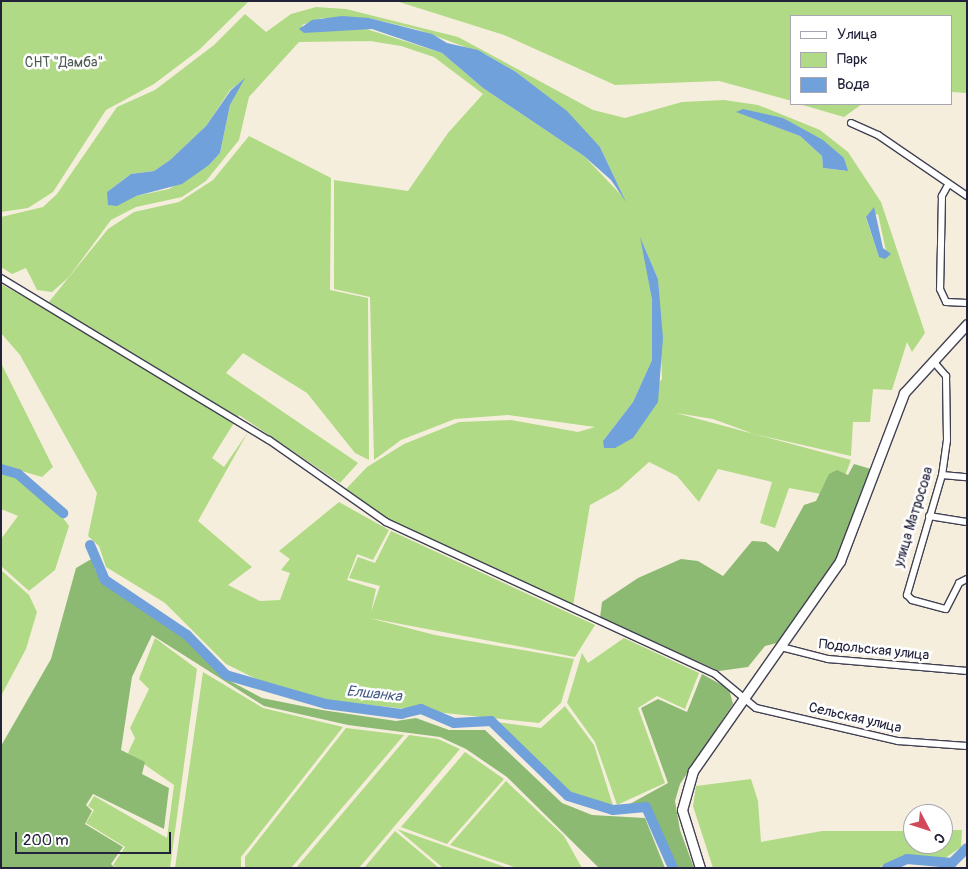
<!DOCTYPE html>
<html>
<head>
<meta charset="utf-8">
<style>
  body { margin:0 }
  #map { position:relative; width:968px; height:869px; overflow:hidden; background:#f6eedd; font-family:Pangolin,sans-serif }
  div>[style] { position:absolute }
  [style*='--x'] { left:calc(var(--x)*1px); top:calc(var(--y)*1px); width:calc(var(--w)*1px); rotate:calc(var(--a)*1deg) }
  .green>* { inset:0; background:#b0da85 }
  .forest>* { inset:0; background:#8cba72 }
  .water>* { inset:0; background:#71a1db }
  .river>* { height:10px; margin:-5px; padding:0 5px; transform-origin:5px; border-radius:5px; background:#71a1db }
  .roads { filter:drop-shadow(1px 0 #424153) drop-shadow(-1px 0 #424153) drop-shadow(0 1px #424153) drop-shadow(0 -1px #424153) }
  .street>* { height:6px; margin:-3px; padding:0 3px; transform-origin:3px; border-radius:3px; background:#fff }
  .secondary>* { height:9px; margin:-4.5px; padding:0 4.5px; transform-origin:4.5px; border-radius:4.5px; background:#fff }
  span { translate:-50% -50%; white-space:nowrap; text-align:center; line-height:1.15; -webkit-text-stroke:5px #fff; paint-order:stroke }
  .park-label { font-size:14px; color:#4d5951 }
  .street-label { font-size:14px; color:#22223b }
  .water-label { font-size:15px; color:#465b83; font-style:italic }
  .frame { position:absolute; inset:0; border:2px solid #22223b; pointer-events:none }
  .legend { position:absolute; left:790px; top:15px; width:162px; height:90px; box-sizing:border-box; background:#fff; border:1px solid #a7a7b1; margin:0; padding:6px 9px; list-style:none; font-size:15px; color:#22223b }
  .legend li { display:flex; align-items:center; gap:10px; height:25px }
  .legend b { width:25px; border:1px solid #a7a7b1 }
  .north { position:absolute; left:903px; top:804px; width:50px; height:50px; box-sizing:border-box; background:#fff; border:1px solid #a7a7b1; border-radius:50%; rotate:130deg; font-size:14px; font-weight:700; line-height:20px; text-align:center; color:#22223b }
  .north::after { content:''; display:block; margin:auto; width:18px; height:22px; background:#d1495b; clip-path:polygon(50% 0,100% 100%,50% 72%,0 100%) }
  .scale { position:absolute; left:15px; top:832px; width:156px; height:22px; box-sizing:border-box; border:2px solid #22223b; border-top:0; padding-left:6px; font-size:15px; line-height:18px; white-space:nowrap; color:#22223b; -webkit-text-stroke:4px #fff; paint-order:stroke }
</style>
</head>
<body>
<div id="map">
  <div class="green">
    <div style="clip-path:polygon(1px 1px,249px 1px,199px 50px,154px 84px,106px 110px,53px 192px,28px 208px,1px 212px)"></div>
    <div style="clip-path:polygon(396px 1px,967px 1px,967px 93px,952px 92px,952px 16px,792px 16px,792px 101px,719px 81px,615px 85px,504px 35px)"></div>
    <div style="clip-path:polygon(evenodd,316px 7px,346px 9px,458px 37px,593px 110px,625px 118px,682px 102px,724px 100px,758px 105px,820px 130px,848px 152px,881px 202px,925px 333px,912px 352px,907px 342px,892px 390px,873px 389px,870px 422px,853px 422px,851px 456px,754px 434px,713px 419px,676px 413px,851px 460px,837px 497px,789px 488px,775px 528px,760px 523px,772px 482px,718px 469px,699px 502px,677px 476px,649px 462px,619px 489px,590px 505px,573px 606px,387px 519px,345px 490px,367px 467px,404px 444px,459px 422px,511px 420px,578px 432px,595px 427px,508px 415px,455px 419px,401px 440px,374px 460px,370px 297px,334px 289px,334px 180px,408px 191px,448px 133px,483px 94px,434px 57px,401px 46px,370px 41px,299px 42px,249px 97px,239px 140px,206px 181px,182px 197px,136px 207px,111px 220px,69px 277px,52px 292px,37px 290px,26px 268px,12px 274px,1px 267px,1px 217px,43px 207px,57px 194px,117px 107px,155px 90px,214px 45px,245px 14px,266px 32px,291px 14px,316px 7px,322px 18px,369px 18px,419px 30px,487px 55px,516px 72px,548px 97px,600px 147px,624px 198px,584px 156px,483px 88px,442px 53px,357px 26px,304px 33px,302px 25px,322px 18px,316px 7px,243px 80px,230px 105px,220px 153px,209px 165px,169px 189px,136px 196px,107px 192px,131px 174px,154px 171px,170px 160px,206px 126px,230px 90px,243px 80px,316px 7px,737px 112px,783px 118px,844px 158px,847px 171px,823px 168px,822px 156px,800px 136px,737px 112px,316px 7px,878px 214px,886px 251px,879px 257px,866px 218px,878px 214px,316px 7px,641px 240px,658px 279px,662px 379px,603px 441px,633px 402px,652px 360px,652px 300px,641px 240px)"></div>
    <div style="clip-path:polygon(799px 104px,862px 104px,844px 117px)"></div>
    <div style="clip-path:polygon(249px 136px,331px 178px,330px 290px,368px 298px,369px 460px,355px 453px,307px 393px,243px 353px,226px 373px,358px 463px,340px 483px,239px 415px,212px 458px,224px 467px,248px 432px,198px 521px,252px 567px,228px 585px,260px 601px,280px 600px,290px 573px,281px 570px,290px 559px,279px 551px,339px 502px,389px 530px,373px 560px,357px 554px,347px 580px,376px 589px,371px 612px,380px 586px,349px 578px,358px 557px,375px 563px,391px 531px,595px 625px,575px 657px,369px 618px,435px 635px,574px 659px,561px 703px,539px 723px,305px 698px,277px 689px,226px 664px,165px 603px,106px 567px,99px 546px,88px 536px,97px 493px,20px 355px,1px 333px,1px 284px,44px 308px,108px 229px,134px 212px,179px 202px,213px 180px)"></div>
    <div style="clip-path:polygon(1px 363px,53px 467px,42px 477px,1px 465px)"></div>
    <div style="clip-path:polygon(1px 472px,18px 478px,52px 503px,69px 526px,55px 570px,29px 591px,1px 566px,1px 539px,18px 516px,1px 509px)"></div>
    <div style="clip-path:polygon(1px 570px,29px 595px,37px 612px,26px 649px,1px 696px)"></div>
    <div style="clip-path:polygon(155px 638px,197px 669px,170px 868px,116px 868px,113px 865px,125px 847px,86px 823px,94px 810px,88px 806px,94px 796px,167px 838px,174px 785px,128px 753px,135px 738px,130px 728px,149px 689px,139px 679px)"></div>
    <div style="clip-path:polygon(624px 638px,699px 673px,685px 709px,657px 696px,638px 708px,665px 783px,617px 805px,595px 742px,567px 703px,582px 653px,588px 663px)"></div>
    <div style="clip-path:polygon(203px 672px,263px 708px,343px 727px,241px 857px,241px 868px,175px 868px)"></div>
    <div style="clip-path:polygon(565px 706px,594px 745px,615px 812px,565px 798px,489px 721px,541px 728px)"></div>
    <div style="clip-path:polygon(346px 728px,404px 735px,291px 868px,245px 868px,245px 857px)"></div>
    <div style="clip-path:polygon(409px 735px,438px 739px,460px 749px,359px 868px,296px 868px)"></div>
    <div style="clip-path:polygon(465px 752px,504px 779px,447px 844px,401px 827px)"></div>
    <div style="clip-path:polygon(751px 779px,758px 801px,761px 842px,822px 831px,913px 831px,913px 844px,943px 844px,943px 830px,962px 830px,961px 847px,941px 861px,904px 858px,877px 868px,713px 868px,693px 806px,696px 786px)"></div>
    <div style="clip-path:polygon(506px 781px,564px 836px,582px 868px,517px 868px,450px 845px)"></div>
    <div style="clip-path:polygon(397px 829px,508px 868px,443px 868px)"></div>
    <div style="clip-path:polygon(395px 831px,439px 868px,364px 868px)"></div>
  </div>
  <div class="forest">
    <div style="clip-path:polygon(854px 464px,871px 469px,838px 556px,790px 629px,777px 643px,765px 646px,748px 667px,719px 671px,600px 618px,602px 602px,638px 578px,681px 559px,698px 561px,723px 576px,752px 541px,766px 542px,778px 552px,804px 505px,816px 501px,829px 474px,837px 470px,848px 475px)"></div>
    <div style="clip-path:polygon(93px 558px,95px 570px,110px 588px,186px 637px,228px 680px,262px 698px,322px 710px,396px 721px,416px 718px,449px 730px,485px 730px,562px 803px,592px 815px,645px 818px,665px 868px,599px 868px,507px 777px,466px 749px,440px 737px,348px 725px,264px 706px,152px 635px,132px 677px,121px 750px,145px 762px,142px 774px,169px 788px,164px 829px,93px 794px,86px 805px,92px 811px,85px 824px,123px 847px,111px 864px,115px 868px,1px 868px,1px 746px,51px 659px,76px 568px)"></div>
    <div style="clip-path:polygon(702px 674px,729px 689px,733px 704px,680px 784px,675px 801px,680px 830px,694px 868px,671px 868px,647px 811px,617px 811px,668px 783px,641px 708px,658px 699px,687px 712px)"></div>
  </div>
  <div class="water">
    <div style="clip-path:polygon(342px 16px,369px 18px,432px 34px,447px 43px,478px 50px,516px 72px,567px 111px,600px 147px,626px 202px,611px 180px,584px 156px,483px 88px,442px 53px,372px 29px,304px 33px,299px 29px,312px 20px)"></div>
    <div style="clip-path:polygon(245px 78px,230px 105px,220px 153px,209px 165px,182px 184px,136px 196px,117px 206px,108px 205px,107px 192px,131px 174px,154px 171px,170px 160px,206px 126px,231px 90px)"></div>
    <div style="clip-path:polygon(743px 109px,783px 118px,823px 140px,844px 158px,848px 171px,823px 168px,822px 156px,800px 136px,736px 112px)"></div>
    <div style="clip-path:polygon(874px 207px,883px 248px,891px 254px,885px 259px,879px 257px,866px 217px)"></div>
    <div style="clip-path:polygon(640px 237px,658px 279px,663px 338px,658px 402px,633px 438px,615px 448px,604px 448px,603px 441px,633px 402px,652px 360px,652px 300px)"></div>
  </div>
  <div class="river">
    <div style="--x:1;--y:469;--w:18;--a:16"></div>
    <div style="--x:18;--y:474;--w:60;--a:40.9"></div>
    <div style="--x:90;--y:545;--w:38;--a:67"></div>
    <div style="--x:105;--y:580;--w:99;--a:33.9"></div>
    <div style="--x:187;--y:635;--w:56;--a:45.7"></div>
    <div style="--x:226;--y:675;--w:104;--a:16.2"></div>
    <div style="--x:326;--y:704;--w:76;--a:7.6"></div>
    <div style="--x:401;--y:714;--w:21;--a:-14"></div>
    <div style="--x:421;--y:709;--w:36;--a:23"></div>
    <div style="--x:454;--y:723;--w:37;--a:-3"></div>
    <div style="--x:491;--y:721;--w:107;--a:44.2"></div>
    <div style="--x:568;--y:796;--w:47;--a:17.3"></div>
    <div style="--x:613;--y:810;--w:33;--a:-5"></div>
    <div style="--x:646;--y:807;--w:67;--a:66.1"></div>
    <div style="--x:887;--y:868;--w:22;--a:-24"></div>
    <div style="--x:907;--y:859;--w:45;--a:5.1"></div>
    <div style="--x:952;--y:863;--w:21;--a:-45"></div>
  </div>
  <div class="roads">
    <div class="street">
      <div style="--x:851;--y:123;--w:30;--a:24"></div>
      <div style="--x:878;--y:135;--w:108;--a:34.4"></div>
      <div style="--x:948;--y:185;--w:13;--a:119"></div>
      <div style="--x:942;--y:196;--w:93;--a:91.2"></div>
      <div style="--x:940;--y:289;--w:14;--a:65"></div>
      <div style="--x:946;--y:302;--w:21;--a:3"></div>
      <div style="--x:1;--y:278;--w:313;--a:31.2"></div>
      <div style="--x:269;--y:440;--w:143;--a:35"></div>
      <div style="--x:386;--y:522;--w:362;--a:24.8"></div>
      <div style="--x:715;--y:674;--w:53;--a:39.7"></div>
      <div style="--x:756;--y:708;--w:146;--a:13.1"></div>
      <div style="--x:898;--y:741;--w:69;--a:4.1"></div>
      <div style="--x:933;--y:361;--w:20;--a:49"></div>
      <div style="--x:946;--y:376;--w:64;--a:89.1"></div>
      <div style="--x:947;--y:440;--w:35;--a:98"></div>
      <div style="--x:942;--y:475;--w:125;--a:106.3"></div>
      <div style="--x:907;--y:595;--w:7;--a:45"></div>
      <div style="--x:912;--y:600;--w:35;--a:15"></div>
      <div style="--x:946;--y:609;--w:29;--a:-63"></div>
      <div style="--x:959;--y:583;--w:9;--a:-27"></div>
      <div style="--x:942;--y:475;--w:25;--a:5"></div>
      <div style="--x:929;--y:516;--w:38;--a:9"></div>
      <div style="--x:781;--y:647;--w:49;--a:14.3"></div>
      <div style="--x:828;--y:659;--w:140;--a:4.9"></div>
    </div>
    <div class="secondary">
      <div style="--x:700;--y:868;--w:61;--a:-107.2"></div>
      <div style="--x:682;--y:810;--w:41;--a:-74.2"></div>
      <div style="--x:693;--y:771;--w:256;--a:-55"></div>
      <div style="--x:840;--y:561;--w:180;--a:-69.1"></div>
      <div style="--x:904;--y:393;--w:93;--a:-47.6"></div>
    </div>
  </div>
  <div class="park-label">
    <span style="left:64px;top:63px">СНТ "Дамба"</span>
  </div>
  <div class="street-label">
    <span style="left:914px;top:517px;rotate:-73deg">улица Матросова</span>
    <span style="left:874px;top:650px;rotate:6deg">Подольская улица</span>
    <span style="left:855px;top:718px;rotate:13deg">Сельская улица</span>
  </div>
  <div class="water-label">
    <span style="left:374px;top:694px;rotate:6deg">Елшанка</span>
  </div>
  <div class="frame"></div>
  <ul class="legend">
  <li><b style="height:6px;background:#fff"></b>Улица</li>
  <li><b style="height:14px;background:#b0da85"></b>Парк</li>
  <li><b style="height:14px;background:#71a1db"></b>Вода</li>
  </ul>
  <div class="north">С</div>
  <div class="scale">200 m</div>
</div>
</body>
</html>
